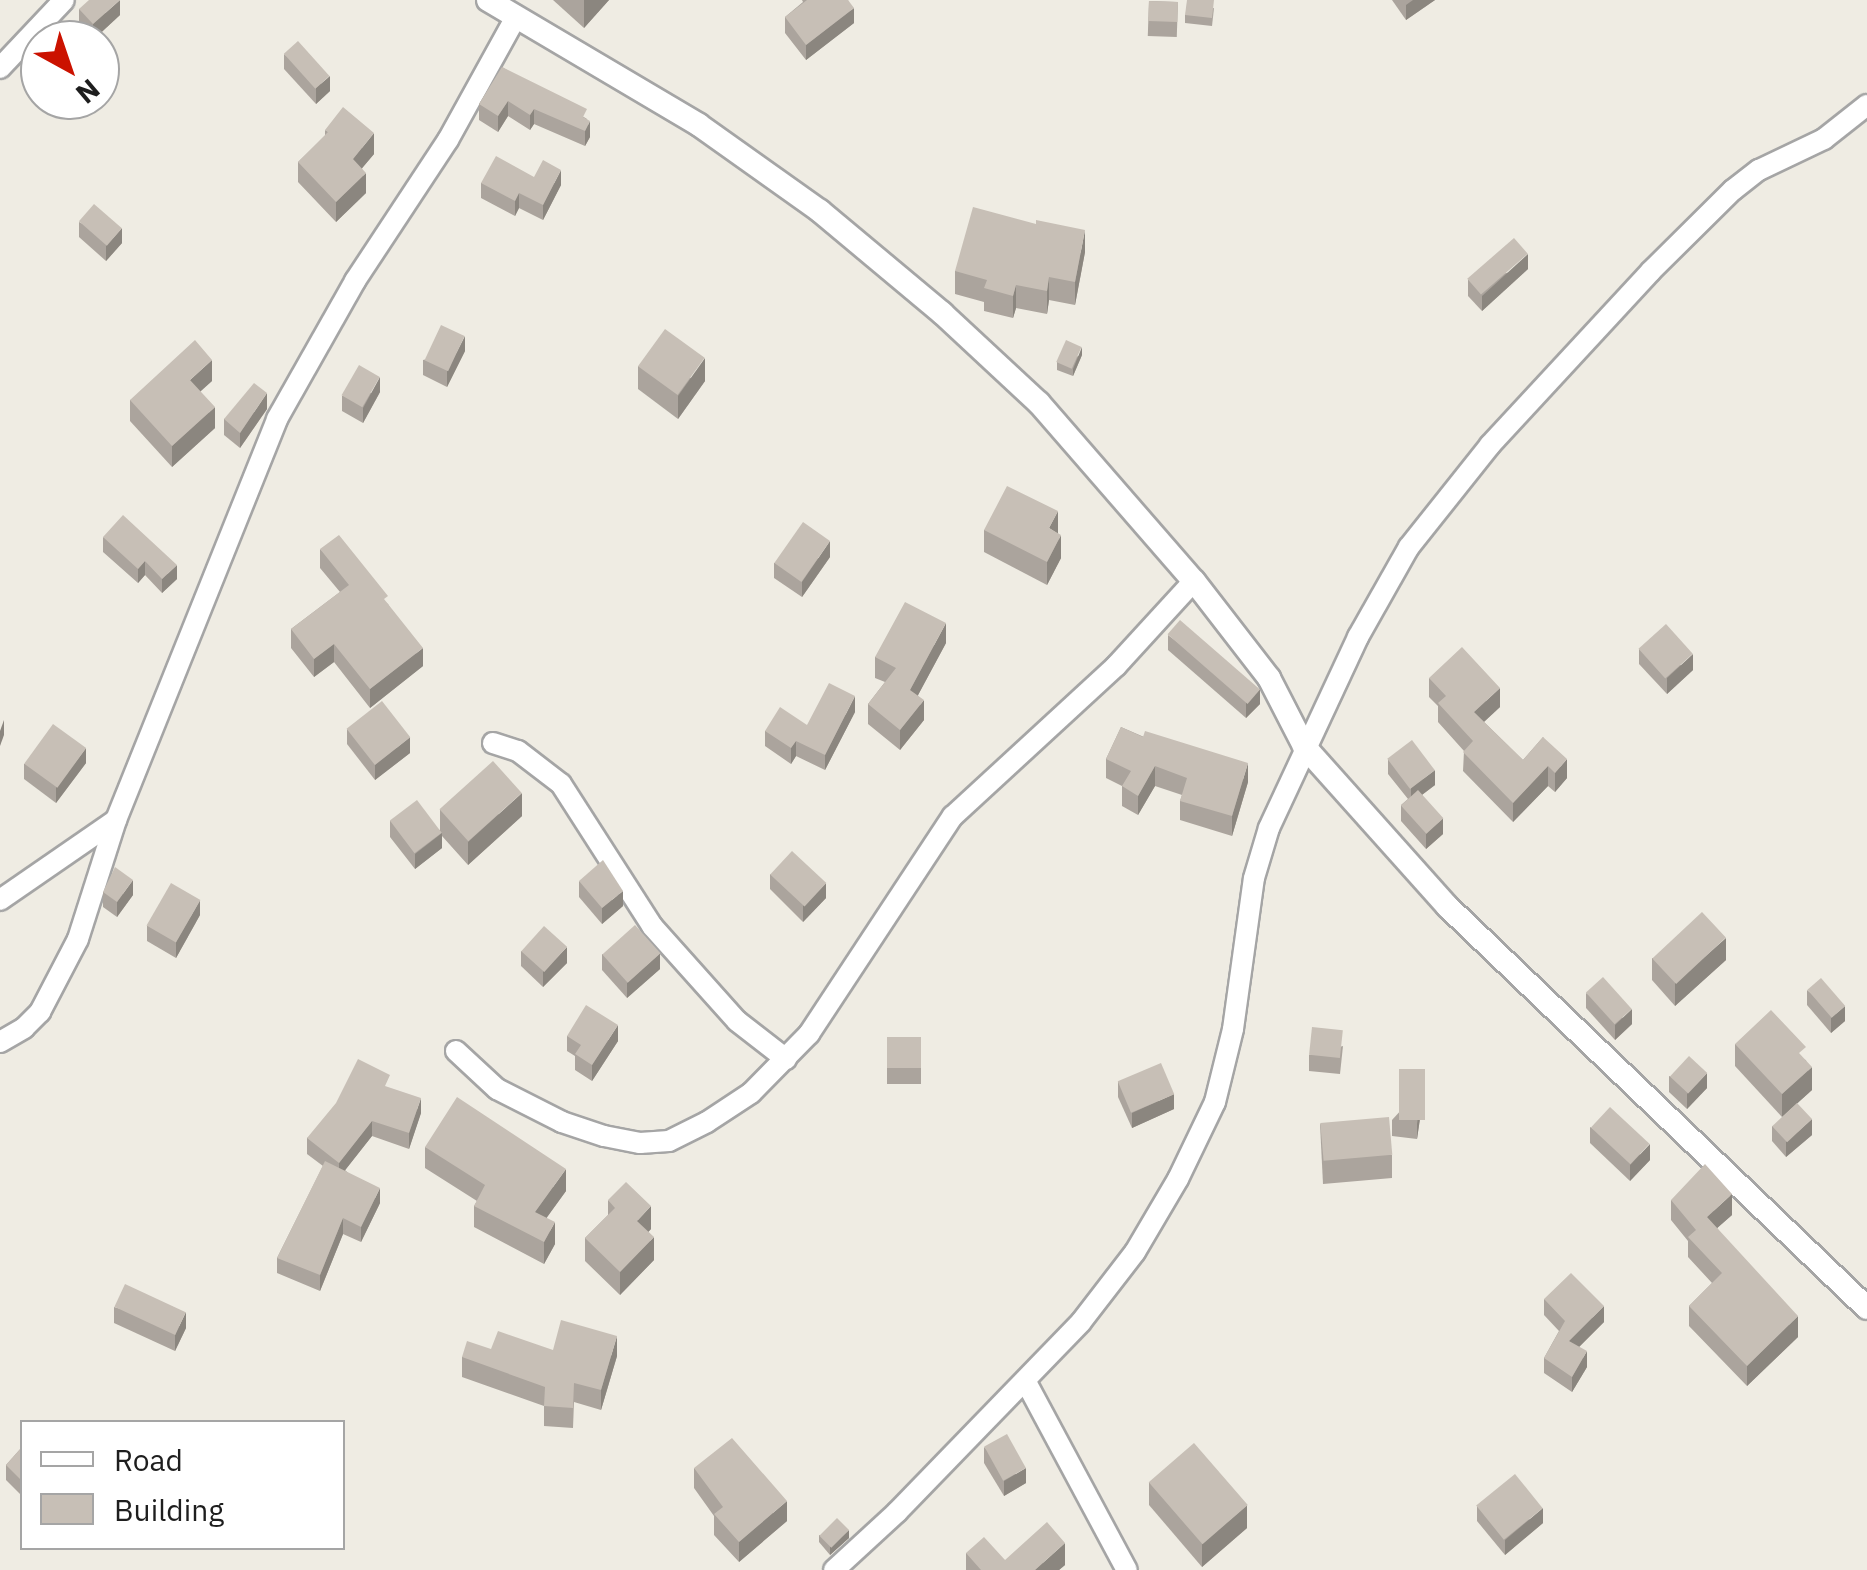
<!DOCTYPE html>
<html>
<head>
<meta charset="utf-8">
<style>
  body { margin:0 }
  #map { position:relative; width:1867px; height:1570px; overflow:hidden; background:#efece3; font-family:"IBM Plex Sans",sans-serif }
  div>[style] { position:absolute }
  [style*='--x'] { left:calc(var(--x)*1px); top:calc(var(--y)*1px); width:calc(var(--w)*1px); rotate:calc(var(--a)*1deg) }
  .roads { filter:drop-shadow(2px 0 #a5a5a5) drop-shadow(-2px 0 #a5a5a5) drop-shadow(0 2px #a5a5a5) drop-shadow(0 -2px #a5a5a5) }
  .minor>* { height:20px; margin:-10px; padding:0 10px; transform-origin:10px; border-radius:10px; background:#fff }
  .tertiary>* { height:22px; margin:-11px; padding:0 11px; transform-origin:11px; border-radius:11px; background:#fff }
  .wall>* { inset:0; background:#aba49d; transform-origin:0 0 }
  .shaded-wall>* { inset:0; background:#8b867f }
  .building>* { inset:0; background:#c7bfb6; transform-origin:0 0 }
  span { translate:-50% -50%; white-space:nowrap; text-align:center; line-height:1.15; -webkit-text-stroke:9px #fff; paint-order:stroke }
  .legend { position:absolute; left:20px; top:1420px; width:325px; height:130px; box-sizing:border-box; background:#fff; border:2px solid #a5a5a5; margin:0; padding:12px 18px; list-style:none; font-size:30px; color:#1e1e1e }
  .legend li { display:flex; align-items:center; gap:20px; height:50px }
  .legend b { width:50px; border:2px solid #a5a5a5 }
  .north { position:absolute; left:20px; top:20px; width:100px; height:100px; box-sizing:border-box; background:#fff; border:2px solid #a5a5a5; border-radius:50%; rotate:140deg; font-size:28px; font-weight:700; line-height:40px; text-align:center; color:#1e1e1e }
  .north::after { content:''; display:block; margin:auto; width:35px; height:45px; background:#cb1200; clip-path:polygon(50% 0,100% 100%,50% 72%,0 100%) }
</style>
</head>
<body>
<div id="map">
  <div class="roads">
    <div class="minor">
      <div style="--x:0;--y:68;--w:93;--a:-46.7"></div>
      <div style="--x:493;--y:743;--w:26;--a:18"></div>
      <div style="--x:518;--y:751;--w:54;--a:37.5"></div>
      <div style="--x:561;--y:784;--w:169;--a:57.3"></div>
      <div style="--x:652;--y:926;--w:127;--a:48.2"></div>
      <div style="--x:737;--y:1021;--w:62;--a:37.8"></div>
      <div style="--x:0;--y:900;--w:141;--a:-34.6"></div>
      <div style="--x:0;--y:1042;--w:28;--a:-30"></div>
      <div style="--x:24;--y:1028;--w:23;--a:-45"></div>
      <div style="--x:40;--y:1012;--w:82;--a:-62.5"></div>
      <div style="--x:78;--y:939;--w:125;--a:-72.3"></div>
      <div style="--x:116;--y:820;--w:432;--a:-68.1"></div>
      <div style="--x:277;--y:419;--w:159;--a:-60.5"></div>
      <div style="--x:355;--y:281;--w:169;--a:-56.6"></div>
      <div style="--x:448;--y:140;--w:141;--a:-61.1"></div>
      <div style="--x:456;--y:1051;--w:56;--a:42.8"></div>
      <div style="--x:497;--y:1089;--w:73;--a:26.9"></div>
      <div style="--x:562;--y:1122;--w:44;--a:18.4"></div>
      <div style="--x:604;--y:1136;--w:37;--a:11"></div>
      <div style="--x:640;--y:1143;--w:29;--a:-4"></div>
      <div style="--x:669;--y:1141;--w:42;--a:-26.6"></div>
      <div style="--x:707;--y:1122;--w:53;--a:-33.4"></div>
      <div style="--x:751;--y:1093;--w:83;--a:-45.5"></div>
      <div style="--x:809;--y:1034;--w:261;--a:-56.6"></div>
      <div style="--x:953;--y:816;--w:222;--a:-42.6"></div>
      <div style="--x:1116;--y:666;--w:115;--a:-47.5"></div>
      <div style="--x:1026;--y:1382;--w:213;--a:61.8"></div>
      <div style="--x:834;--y:1570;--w:86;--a:-42.6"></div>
      <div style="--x:897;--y:1512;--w:264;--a:-45.9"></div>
      <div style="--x:1081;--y:1322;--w:88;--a:-52.4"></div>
      <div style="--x:1135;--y:1252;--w:85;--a:-59.5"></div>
      <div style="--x:1178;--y:1179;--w:85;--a:-64.3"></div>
      <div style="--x:1215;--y:1102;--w:75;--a:-76.1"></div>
      <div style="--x:1233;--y:1029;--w:152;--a:-82.1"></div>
      <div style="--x:1254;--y:878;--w:52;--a:-73.3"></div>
      <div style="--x:1269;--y:828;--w:211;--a:-65"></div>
      <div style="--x:1358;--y:637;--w:103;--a:-60.5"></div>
      <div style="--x:1409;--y:547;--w:130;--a:-51.5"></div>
      <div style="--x:1490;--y:445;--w:236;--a:-47.2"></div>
      <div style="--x:1650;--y:272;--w:117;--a:-44.7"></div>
      <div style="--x:1733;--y:190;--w:33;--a:-38"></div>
      <div style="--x:1759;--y:170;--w:72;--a:-25.5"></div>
      <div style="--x:1824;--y:139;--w:55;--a:-38.3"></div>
    </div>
    <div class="tertiary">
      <div style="--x:488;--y:0;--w:245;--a:30.6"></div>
      <div style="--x:699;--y:125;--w:148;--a:35.4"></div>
      <div style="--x:820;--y:211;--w:159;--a:39.9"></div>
      <div style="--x:942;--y:313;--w:132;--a:42.9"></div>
      <div style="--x:1039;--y:403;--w:236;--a:49"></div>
      <div style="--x:1194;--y:581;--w:123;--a:52.3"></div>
      <div style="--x:1269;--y:678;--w:76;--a:62.8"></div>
      <div style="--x:1304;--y:746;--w:215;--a:48.2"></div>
      <div style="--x:1447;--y:906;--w:581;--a:43.75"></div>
    </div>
  </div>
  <div class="wall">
    <div style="clip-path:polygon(553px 0,609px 0,584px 28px)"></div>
    <div style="clip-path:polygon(802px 0,848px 0,854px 23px,806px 60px,785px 33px,785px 17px,803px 2px)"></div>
    <div style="clip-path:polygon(1392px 0,1435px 0,1406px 20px)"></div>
    <div style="left:1149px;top:1px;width:29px;height:35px;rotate:2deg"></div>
    <div style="clip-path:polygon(1214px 8px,1212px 26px,1185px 23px,1185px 15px)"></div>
    <div style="clip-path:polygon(79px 9px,120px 15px,93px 40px,79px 24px)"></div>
    <div style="clip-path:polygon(284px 54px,330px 91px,316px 104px,284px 69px)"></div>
    <div style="clip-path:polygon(502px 67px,587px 119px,590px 137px,585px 146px,534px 124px,530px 130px,508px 116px,498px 132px,479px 120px,479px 104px)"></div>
    <div style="clip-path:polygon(325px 130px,374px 154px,362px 168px,366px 193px,336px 222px,298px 182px,298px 162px,325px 136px)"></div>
    <div style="clip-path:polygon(534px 177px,561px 185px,543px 220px,519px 208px,515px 216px,481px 198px,481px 183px)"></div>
    <div style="clip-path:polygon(79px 222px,122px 243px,106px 261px,79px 237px)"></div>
    <div style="clip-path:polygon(1085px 252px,1075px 305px,1049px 300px,1047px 314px,1016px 308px,1013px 318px,984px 311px,984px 302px,955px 294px,955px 271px)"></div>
    <div style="clip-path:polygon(1528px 269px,1482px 311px,1468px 296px,1468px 280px)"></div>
    <div style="clip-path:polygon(465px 351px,447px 387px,423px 375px,423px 360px)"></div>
    <div style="clip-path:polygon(1082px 355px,1073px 376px,1057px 370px,1057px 362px)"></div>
    <div style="clip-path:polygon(638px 366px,705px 381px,678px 419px,638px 389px)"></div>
    <div style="clip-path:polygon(212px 381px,200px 391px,215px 428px,172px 467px,130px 421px,130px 400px)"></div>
    <div style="clip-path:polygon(380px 392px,363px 423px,342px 411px,342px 396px)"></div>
    <div style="clip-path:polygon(267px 409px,240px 448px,224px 435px,224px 419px)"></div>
    <div style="clip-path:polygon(984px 530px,1058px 533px,1061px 558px,1047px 585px,984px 552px)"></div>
    <div style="clip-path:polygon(103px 537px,177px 579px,162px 593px,145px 575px,138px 583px,103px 552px)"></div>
    <div style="clip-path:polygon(320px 549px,388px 604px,423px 666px,370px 708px,334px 662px,314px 677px,291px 648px,291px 629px,340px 592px,320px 568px)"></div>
    <div style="clip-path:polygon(830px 557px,802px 597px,774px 578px,774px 563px)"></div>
    <div style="clip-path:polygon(1168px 635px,1260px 704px,1246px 718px,1168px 650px)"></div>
    <div style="clip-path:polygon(946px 643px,918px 695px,924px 720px,900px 750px,868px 724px,868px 704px,885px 682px,875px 678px,875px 657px)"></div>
    <div style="clip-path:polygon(1639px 649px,1693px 670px,1667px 694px,1639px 664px)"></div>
    <div style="clip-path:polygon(1429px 678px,1500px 707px,1484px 722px,1523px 760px,1543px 737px,1567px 778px,1555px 792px,1548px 786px,1513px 822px,1463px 771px,1464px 751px,1438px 722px,1438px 706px,1429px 697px)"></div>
    <div style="clip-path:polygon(855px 712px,825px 770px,796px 756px,791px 764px,765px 746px,765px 731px,807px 725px)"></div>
    <div style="clip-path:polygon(1121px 727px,1248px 782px,1232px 836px,1180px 820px,1180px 801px,1182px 795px,1155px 786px,1138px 815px,1122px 806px,1122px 786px,1106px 778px,1106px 759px)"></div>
    <div style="clip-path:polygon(347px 729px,410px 753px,375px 780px,347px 744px)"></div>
    <div style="clip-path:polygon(1388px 759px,1435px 785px,1422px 795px,1443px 834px,1426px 849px,1401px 821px,1401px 805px,1408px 799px,1388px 774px)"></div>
    <div style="clip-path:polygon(86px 763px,56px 803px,24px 779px,24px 764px)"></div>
    <div style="clip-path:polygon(440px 810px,522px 816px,468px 865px,442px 836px,442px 848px,415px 869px,390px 837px,390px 821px,440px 830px)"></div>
    <div style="clip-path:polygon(770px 874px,826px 898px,803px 922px,770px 889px)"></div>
    <div style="clip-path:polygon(579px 881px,623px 906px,602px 924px,579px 897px)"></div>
    <div style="clip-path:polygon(103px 892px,133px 895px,117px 917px,103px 907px)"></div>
    <div style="clip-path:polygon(200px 915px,176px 958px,147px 941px,147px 926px)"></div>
    <div style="clip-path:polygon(521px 951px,567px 963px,543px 987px,521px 966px)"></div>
    <div style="clip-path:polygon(602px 954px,660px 969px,627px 998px,602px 970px)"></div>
    <div style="clip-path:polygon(1652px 958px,1726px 960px,1675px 1006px,1652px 980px)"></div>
    <div style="clip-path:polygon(1807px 990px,1845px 1021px,1831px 1033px,1807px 1005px)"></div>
    <div style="clip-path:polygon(1586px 993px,1632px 1024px,1615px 1040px,1586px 1008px)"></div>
    <div style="clip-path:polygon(567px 1036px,618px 1041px,592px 1081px,575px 1070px,575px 1056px,567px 1051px)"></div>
    <div style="left:887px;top:1037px;width:34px;height:47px"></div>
    <div style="clip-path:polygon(1735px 1044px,1806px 1060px,1812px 1090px,1782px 1117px,1735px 1066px)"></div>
    <div style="clip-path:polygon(1343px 1046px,1340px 1074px,1309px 1071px,1309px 1055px)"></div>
    <div style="clip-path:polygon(1669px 1076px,1707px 1088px,1687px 1109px,1669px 1092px)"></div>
    <div style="clip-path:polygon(1118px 1081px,1174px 1109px,1132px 1128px,1118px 1097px)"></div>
    <div style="clip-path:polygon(1425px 1084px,1417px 1139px,1392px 1136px,1392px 1120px)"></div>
    <div style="clip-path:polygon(390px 1088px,421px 1113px,409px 1149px,372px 1136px,345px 1170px,380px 1203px,361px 1242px,343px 1234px,320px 1291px,277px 1273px,277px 1258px,323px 1166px,307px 1154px,307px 1138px)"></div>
    <div style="clip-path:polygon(1320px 1124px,1392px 1155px,1392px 1178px,1323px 1184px)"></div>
    <div style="clip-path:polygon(1772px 1126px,1812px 1135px,1786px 1157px,1772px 1141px)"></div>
    <div style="clip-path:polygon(1590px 1127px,1650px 1160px,1630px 1181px,1590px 1143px)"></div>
    <div style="clip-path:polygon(425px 1147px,566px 1191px,546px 1218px,555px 1244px,544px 1264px,474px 1227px,474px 1206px,477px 1201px,425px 1168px)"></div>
    <div style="clip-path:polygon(608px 1200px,651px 1229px,648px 1232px,654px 1260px,620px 1295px,585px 1261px,585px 1238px,608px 1215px)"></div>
    <div style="clip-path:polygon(1671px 1200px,1732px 1215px,1717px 1228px,1798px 1337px,1747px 1386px,1689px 1326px,1689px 1306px,1712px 1283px,1688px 1257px,1688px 1241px,1671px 1220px)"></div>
    <div style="clip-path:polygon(1544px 1299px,1604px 1322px,1579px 1347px,1587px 1367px,1572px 1392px,1544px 1373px,1544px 1358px,1559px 1331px,1544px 1315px)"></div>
    <div style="clip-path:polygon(114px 1307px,186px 1328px,175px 1351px,114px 1323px)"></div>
    <div style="clip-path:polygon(491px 1349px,553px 1350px,617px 1356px,601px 1410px,574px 1402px,573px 1428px,544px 1426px,544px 1406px,462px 1377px,462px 1357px)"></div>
    <div style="clip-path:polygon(22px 1447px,22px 1496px,6px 1480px,6px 1465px)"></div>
    <div style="clip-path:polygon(984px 1447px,1026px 1483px,1004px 1496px,984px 1463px)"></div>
    <div style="clip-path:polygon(694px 1468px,787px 1521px,739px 1562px,714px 1535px,714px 1516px,694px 1488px)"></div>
    <div style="clip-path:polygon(1149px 1482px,1247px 1528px,1202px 1567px,1149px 1505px)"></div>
    <div style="clip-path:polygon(1477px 1506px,1543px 1523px,1505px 1555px,1477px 1521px)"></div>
    <div style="clip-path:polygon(819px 1535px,849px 1538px,830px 1555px,819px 1542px)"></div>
    <div style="clip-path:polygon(966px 1553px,1005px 1560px,1065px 1565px,1059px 1570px,966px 1570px)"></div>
  </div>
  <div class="shaded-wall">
    <div style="clip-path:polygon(120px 0,120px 15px,93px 40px,93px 24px)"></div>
    <div style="clip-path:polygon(584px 0,609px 0,584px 28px)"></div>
    <div style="clip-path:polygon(1413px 0,1435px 0,1406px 20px,1406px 5px)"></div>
    <div style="clip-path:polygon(854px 8px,854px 23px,806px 60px,806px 45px)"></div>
    <div style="clip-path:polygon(330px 76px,330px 91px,316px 104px,316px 88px)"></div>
    <div style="clip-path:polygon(508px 101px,508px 116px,498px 132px,498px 116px)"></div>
    <div style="clip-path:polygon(534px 109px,534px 124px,530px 130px,530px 115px)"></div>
    <div style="clip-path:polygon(590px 121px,590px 137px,585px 146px,585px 131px)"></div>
    <div style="clip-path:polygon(374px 133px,374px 154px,353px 179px,353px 159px)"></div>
    <div style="clip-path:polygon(561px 170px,561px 185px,543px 220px,543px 205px)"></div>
    <div style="clip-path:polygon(366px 173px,366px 193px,336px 222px,336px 202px)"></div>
    <div style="clip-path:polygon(519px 193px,519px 208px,515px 216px,515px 201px)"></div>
    <div style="clip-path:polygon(122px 228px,122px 243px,106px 261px,106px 246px)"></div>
    <div style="clip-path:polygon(1085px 230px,1085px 252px,1075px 305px,1075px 282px)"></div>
    <div style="clip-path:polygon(1528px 254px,1528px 269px,1482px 311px,1482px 296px)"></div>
    <div style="clip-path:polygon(1049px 277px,1049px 300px,1047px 314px,1047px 291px)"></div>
    <div style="clip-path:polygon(1016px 285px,1016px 308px,1013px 318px,1013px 296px)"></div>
    <div style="clip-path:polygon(465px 336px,465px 351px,447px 387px,447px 371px)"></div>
    <div style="clip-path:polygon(1082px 347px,1082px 355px,1073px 376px,1073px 369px)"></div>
    <div style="clip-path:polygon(705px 358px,705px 381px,678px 419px,678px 396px)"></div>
    <div style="clip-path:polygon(212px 360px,212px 381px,190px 401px,190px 380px)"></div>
    <div style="clip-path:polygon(380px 377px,380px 392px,363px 423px,363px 408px)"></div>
    <div style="clip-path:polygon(267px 393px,267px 409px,240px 448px,240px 433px)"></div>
    <div style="clip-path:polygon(215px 407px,215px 428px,172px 467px,172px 446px)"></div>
    <div style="clip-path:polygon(1058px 511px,1058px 534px,1049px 528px)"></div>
    <div style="clip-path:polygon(1061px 535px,1061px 558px,1047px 585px,1047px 562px)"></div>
    <div style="clip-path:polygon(830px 541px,830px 557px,802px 597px,802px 582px)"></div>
    <div style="clip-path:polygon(145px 561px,145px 575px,138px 583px,138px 569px)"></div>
    <div style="clip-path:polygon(177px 565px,177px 579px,162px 593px,162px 579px)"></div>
    <div style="clip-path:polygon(946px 623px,946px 643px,910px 710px,910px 690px)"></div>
    <div style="clip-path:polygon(334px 644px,334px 662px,314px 677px,314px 659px)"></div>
    <div style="clip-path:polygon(423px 648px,423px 666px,370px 708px,370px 689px)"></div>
    <div style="clip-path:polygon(1693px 654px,1693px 670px,1667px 694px,1667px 678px)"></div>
    <div style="clip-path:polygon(1500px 688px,1500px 707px,1474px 731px,1474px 712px)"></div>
    <div style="clip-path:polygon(1260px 689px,1260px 704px,1246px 718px,1246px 703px)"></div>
    <div style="clip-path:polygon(855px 696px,855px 712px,825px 770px,825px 755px)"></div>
    <div style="clip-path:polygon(924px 700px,924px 720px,900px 750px,900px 730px)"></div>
    <div style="clip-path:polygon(4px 720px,4px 735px,0 746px,0 731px)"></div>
    <div style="clip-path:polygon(410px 737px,410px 753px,375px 780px,375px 765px)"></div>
    <div style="clip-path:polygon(796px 741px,796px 756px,791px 764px,791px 748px)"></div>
    <div style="clip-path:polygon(86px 748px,86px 763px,56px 803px,56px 788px)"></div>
    <div style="clip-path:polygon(1567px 759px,1567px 778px,1555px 792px,1555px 773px)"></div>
    <div style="clip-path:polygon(1248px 763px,1248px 782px,1232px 836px,1232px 816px)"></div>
    <div style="clip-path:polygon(1155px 766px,1155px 786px,1138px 815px,1138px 796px)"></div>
    <div style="clip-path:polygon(1548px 766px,1548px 786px,1513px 822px,1513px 803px)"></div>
    <div style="clip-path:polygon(1435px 770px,1435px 785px,1411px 803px,1411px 788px)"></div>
    <div style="clip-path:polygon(522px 793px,522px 816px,468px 865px,468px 842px)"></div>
    <div style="clip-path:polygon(1443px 818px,1443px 834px,1426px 849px,1426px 834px)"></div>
    <div style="clip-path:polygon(442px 833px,442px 848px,415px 869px,415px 854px)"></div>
    <div style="clip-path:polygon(133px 880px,133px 895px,117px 917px,117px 902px)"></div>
    <div style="clip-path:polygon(826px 883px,826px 898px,803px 922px,803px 906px)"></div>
    <div style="clip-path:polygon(623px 891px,623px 906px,602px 924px,602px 908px)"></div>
    <div style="clip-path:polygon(200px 900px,200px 915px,176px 958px,176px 942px)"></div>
    <div style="clip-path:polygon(1726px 938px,1726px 960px,1675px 1006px,1675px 983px)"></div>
    <div style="clip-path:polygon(567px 947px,567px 963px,543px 987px,543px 972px)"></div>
    <div style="clip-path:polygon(660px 953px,660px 969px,627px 998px,627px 983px)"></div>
    <div style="clip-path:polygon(1845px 1006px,1845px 1021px,1831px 1033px,1831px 1018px)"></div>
    <div style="clip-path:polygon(1632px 1009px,1632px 1024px,1615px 1040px,1615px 1025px)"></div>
    <div style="clip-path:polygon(618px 1025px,618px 1041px,592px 1081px,592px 1065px)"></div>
    <div style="clip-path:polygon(1812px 1067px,1812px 1090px,1782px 1117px,1782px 1094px)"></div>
    <div style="clip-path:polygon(1425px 1069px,1425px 1084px,1417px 1139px,1417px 1124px)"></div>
    <div style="clip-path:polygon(1707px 1073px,1707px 1088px,1687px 1109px,1687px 1094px)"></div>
    <div style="clip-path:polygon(1174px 1094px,1174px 1109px,1132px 1128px,1132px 1113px)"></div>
    <div style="clip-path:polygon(421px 1098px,421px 1113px,409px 1149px,409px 1133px)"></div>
    <div style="clip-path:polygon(1812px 1119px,1812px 1135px,1786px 1157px,1786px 1142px)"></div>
    <div style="clip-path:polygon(372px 1121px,372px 1136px,339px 1178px,339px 1163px)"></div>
    <div style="clip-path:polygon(1650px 1144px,1650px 1160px,1630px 1181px,1630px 1165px)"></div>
    <div style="clip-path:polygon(566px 1169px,566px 1191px,535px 1234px,535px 1212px)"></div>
    <div style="clip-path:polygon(380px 1188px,380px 1203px,361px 1242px,361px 1227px)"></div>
    <div style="clip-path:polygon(1732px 1194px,1732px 1215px,1707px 1237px,1707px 1217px)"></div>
    <div style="clip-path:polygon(651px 1206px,651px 1229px,637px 1244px,637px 1221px)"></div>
    <div style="clip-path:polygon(343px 1218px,343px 1234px,320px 1291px,320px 1275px)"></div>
    <div style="clip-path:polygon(555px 1222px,555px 1244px,544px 1264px,544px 1242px)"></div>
    <div style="clip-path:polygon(654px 1237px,654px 1260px,620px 1295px,620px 1272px)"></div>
    <div style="clip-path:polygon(1604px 1306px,1604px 1322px,1569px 1357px,1569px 1341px)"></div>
    <div style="clip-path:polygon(186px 1312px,186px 1328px,175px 1351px,175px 1335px)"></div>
    <div style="clip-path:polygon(1798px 1316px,1798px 1337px,1747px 1386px,1747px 1366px)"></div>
    <div style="clip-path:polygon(617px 1336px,617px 1356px,601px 1410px,601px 1390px)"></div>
    <div style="clip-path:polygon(1587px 1351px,1587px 1367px,1572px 1392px,1572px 1377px)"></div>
    <div style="clip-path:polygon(1026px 1468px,1026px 1483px,1004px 1496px,1004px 1481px)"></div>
    <div style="clip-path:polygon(787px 1501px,787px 1521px,739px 1562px,739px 1542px)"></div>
    <div style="clip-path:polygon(1247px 1505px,1247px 1528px,1202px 1567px,1202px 1544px)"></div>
    <div style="clip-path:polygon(1543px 1508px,1543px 1523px,1505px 1555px,1505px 1540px)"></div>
    <div style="clip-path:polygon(849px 1530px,849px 1538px,830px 1555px,830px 1547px)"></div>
    <div style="clip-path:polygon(1065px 1543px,1065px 1565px,1059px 1570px,1035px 1570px)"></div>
  </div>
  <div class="building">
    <div style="clip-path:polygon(89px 0,120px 0,93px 24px,79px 9px)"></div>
    <div style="clip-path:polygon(807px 0,848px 0,854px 8px,806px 45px,785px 17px)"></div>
    <div style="clip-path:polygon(1187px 0,1214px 0,1212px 18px,1185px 15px)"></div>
    <div style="left:1149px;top:1px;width:29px;height:20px;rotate:2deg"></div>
    <div style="left:298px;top:41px;width:47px;height:19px;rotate:48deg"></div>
    <div style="clip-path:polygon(502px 67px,587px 109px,583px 117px,590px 121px,585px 131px,534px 109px,530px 115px,508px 101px,498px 116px,479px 104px)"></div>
    <div style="clip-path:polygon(343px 107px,374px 133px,353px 159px,366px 173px,336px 202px,298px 162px,328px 132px,325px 130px)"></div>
    <div style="clip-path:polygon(496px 156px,534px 177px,543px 160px,561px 170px,543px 205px,519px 193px,515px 201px,481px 183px)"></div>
    <div style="left:94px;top:204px;width:37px;height:23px;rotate:41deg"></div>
    <div style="clip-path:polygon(973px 207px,1036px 224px,1036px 220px,1085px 230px,1075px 282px,1049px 277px,1047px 291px,1016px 285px,1013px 296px,984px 288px,987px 280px,955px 271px)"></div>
    <div style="left:1514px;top:238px;width:21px;height:62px;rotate:49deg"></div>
    <div style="left:441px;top:325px;width:26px;height:39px;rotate:25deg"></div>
    <div style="left:665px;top:329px;width:49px;height:46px;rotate:36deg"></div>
    <div style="clip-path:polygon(195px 340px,212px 360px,190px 380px,215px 407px,172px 446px,130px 400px)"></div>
    <div style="left:1066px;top:340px;width:17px;height:24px;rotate:24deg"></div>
    <div style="left:359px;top:365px;width:24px;height:35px;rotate:30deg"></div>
    <div style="clip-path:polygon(254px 383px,267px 393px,240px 433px,224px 419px)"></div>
    <div style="clip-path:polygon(1007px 486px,1058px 511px,1049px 528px,1061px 535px,1047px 562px,984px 530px)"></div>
    <div style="clip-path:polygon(123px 515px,177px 565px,162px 579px,145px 561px,138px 569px,103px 537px)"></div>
    <div style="left:803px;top:522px;width:33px;height:50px;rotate:35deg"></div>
    <div style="clip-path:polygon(339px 535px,388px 596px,384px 599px,423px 648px,370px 689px,334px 644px,314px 659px,291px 629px,349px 585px,320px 549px)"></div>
    <div style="clip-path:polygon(905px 602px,946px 623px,910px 690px,924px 700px,900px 730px,868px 704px,896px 668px,875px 657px)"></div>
    <div style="left:1180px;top:620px;width:106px;height:19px;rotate:41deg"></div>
    <div style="left:1666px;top:624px;width:40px;height:37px;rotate:48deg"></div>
    <div style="clip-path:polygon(1462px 647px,1500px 688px,1474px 712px,1523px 760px,1543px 737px,1567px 759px,1555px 773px,1548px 766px,1513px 803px,1463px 752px,1473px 741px,1438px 703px,1446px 696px,1429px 678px)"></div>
    <div style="clip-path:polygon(829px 683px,855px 696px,825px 755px,796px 741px,791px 748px,765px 731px,780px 707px,807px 725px)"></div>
    <div style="left:382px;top:701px;width:46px;height:45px;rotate:52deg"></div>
    <div style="left:53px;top:724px;width:41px;height:49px;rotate:36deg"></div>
    <div style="clip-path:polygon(1121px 727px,1143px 737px,1145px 731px,1248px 763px,1232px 816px,1180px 801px,1187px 778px,1155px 766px,1138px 796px,1122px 786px,1131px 771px,1106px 759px)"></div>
    <div style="left:1412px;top:740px;width:38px;height:31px;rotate:53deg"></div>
    <div style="left:493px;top:761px;width:43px;height:72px;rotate:48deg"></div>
    <div style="left:1418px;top:790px;width:38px;height:23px;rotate:48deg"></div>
    <div style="left:417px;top:800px;width:41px;height:34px;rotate:53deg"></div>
    <div style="left:792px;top:851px;width:47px;height:32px;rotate:43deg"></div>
    <div style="clip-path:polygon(603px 860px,623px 891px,602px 908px,579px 881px)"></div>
    <div style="clip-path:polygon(115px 867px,133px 880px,117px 902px,103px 892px)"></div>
    <div style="left:171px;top:883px;width:34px;height:49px;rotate:30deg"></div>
    <div style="left:1702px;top:912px;width:35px;height:68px;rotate:47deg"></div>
    <div style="left:635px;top:925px;width:38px;height:44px;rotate:48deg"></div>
    <div style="left:544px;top:926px;width:31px;height:34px;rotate:42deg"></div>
    <div style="left:1603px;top:977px;width:43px;height:23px;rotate:48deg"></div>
    <div style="left:1821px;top:978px;width:37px;height:18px;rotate:49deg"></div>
    <div style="clip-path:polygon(586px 1005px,618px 1025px,592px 1065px,575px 1054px,581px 1045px,567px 1036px)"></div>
    <div style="clip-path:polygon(1771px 1010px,1806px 1047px,1799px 1053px,1812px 1067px,1782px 1094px,1735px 1044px)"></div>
    <div style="left:1312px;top:1027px;width:31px;height:28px;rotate:6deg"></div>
    <div style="left:887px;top:1037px;width:34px;height:31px"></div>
    <div style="left:1689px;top:1056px;width:25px;height:28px;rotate:43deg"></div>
    <div style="clip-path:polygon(358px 1059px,390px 1075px,385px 1086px,421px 1098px,409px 1133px,372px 1121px,339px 1163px,307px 1138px,336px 1103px)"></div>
    <div style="left:1161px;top:1063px;width:34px;height:47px;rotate:67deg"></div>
    <div style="left:1399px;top:1069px;width:26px;height:51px"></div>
    <div style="clip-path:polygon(457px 1097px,566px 1169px,535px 1212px,555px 1222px,544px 1242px,474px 1206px,485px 1185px,425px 1147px)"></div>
    <div style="left:1797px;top:1103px;width:22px;height:34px;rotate:47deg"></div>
    <div style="left:1610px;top:1107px;width:54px;height:28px;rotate:43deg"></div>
    <div style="left:1389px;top:1117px;width:38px;height:69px;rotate:85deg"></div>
    <div style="clip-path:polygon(325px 1161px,380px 1188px,361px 1227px,343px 1218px,320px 1275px,277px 1258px)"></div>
    <div style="clip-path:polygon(1705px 1164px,1732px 1194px,1707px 1217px,1798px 1316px,1747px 1366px,1689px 1306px,1722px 1273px,1688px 1237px,1696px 1230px,1671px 1200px)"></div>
    <div style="clip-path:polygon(626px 1182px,651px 1206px,637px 1221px,654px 1237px,620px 1272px,585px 1238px,615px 1208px,608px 1200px)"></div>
    <div style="clip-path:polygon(1571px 1273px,1604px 1306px,1569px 1341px,1587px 1351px,1572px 1377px,1544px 1358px,1565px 1321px,1544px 1299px)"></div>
    <div style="left:125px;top:1284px;width:67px;height:25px;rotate:25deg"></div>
    <div style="clip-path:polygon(561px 1320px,617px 1336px,601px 1390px,574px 1383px,573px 1408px,544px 1406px,545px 1387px,462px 1357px,467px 1341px,491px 1349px,498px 1331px,553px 1350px)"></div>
    <div style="left:1007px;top:1434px;width:39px;height:26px;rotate:61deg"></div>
    <div style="clip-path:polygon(732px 1438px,787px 1501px,739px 1542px,714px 1514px,723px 1507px,694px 1468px)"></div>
    <div style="left:1194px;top:1443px;width:82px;height:60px;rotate:49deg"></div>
    <div style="clip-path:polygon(22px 1447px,22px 1481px,6px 1465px)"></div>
    <div style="left:1515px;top:1474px;width:44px;height:50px;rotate:51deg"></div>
    <div style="left:837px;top:1518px;width:17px;height:25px;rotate:45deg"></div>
    <div style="clip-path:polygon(1047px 1522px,1065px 1543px,1035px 1570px,981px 1570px,966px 1553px,984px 1537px,1005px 1560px)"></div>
  </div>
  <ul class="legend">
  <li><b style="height:12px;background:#fff"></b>Road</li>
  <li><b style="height:28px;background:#c7bfb6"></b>Building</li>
  </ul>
  <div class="north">N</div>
</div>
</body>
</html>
